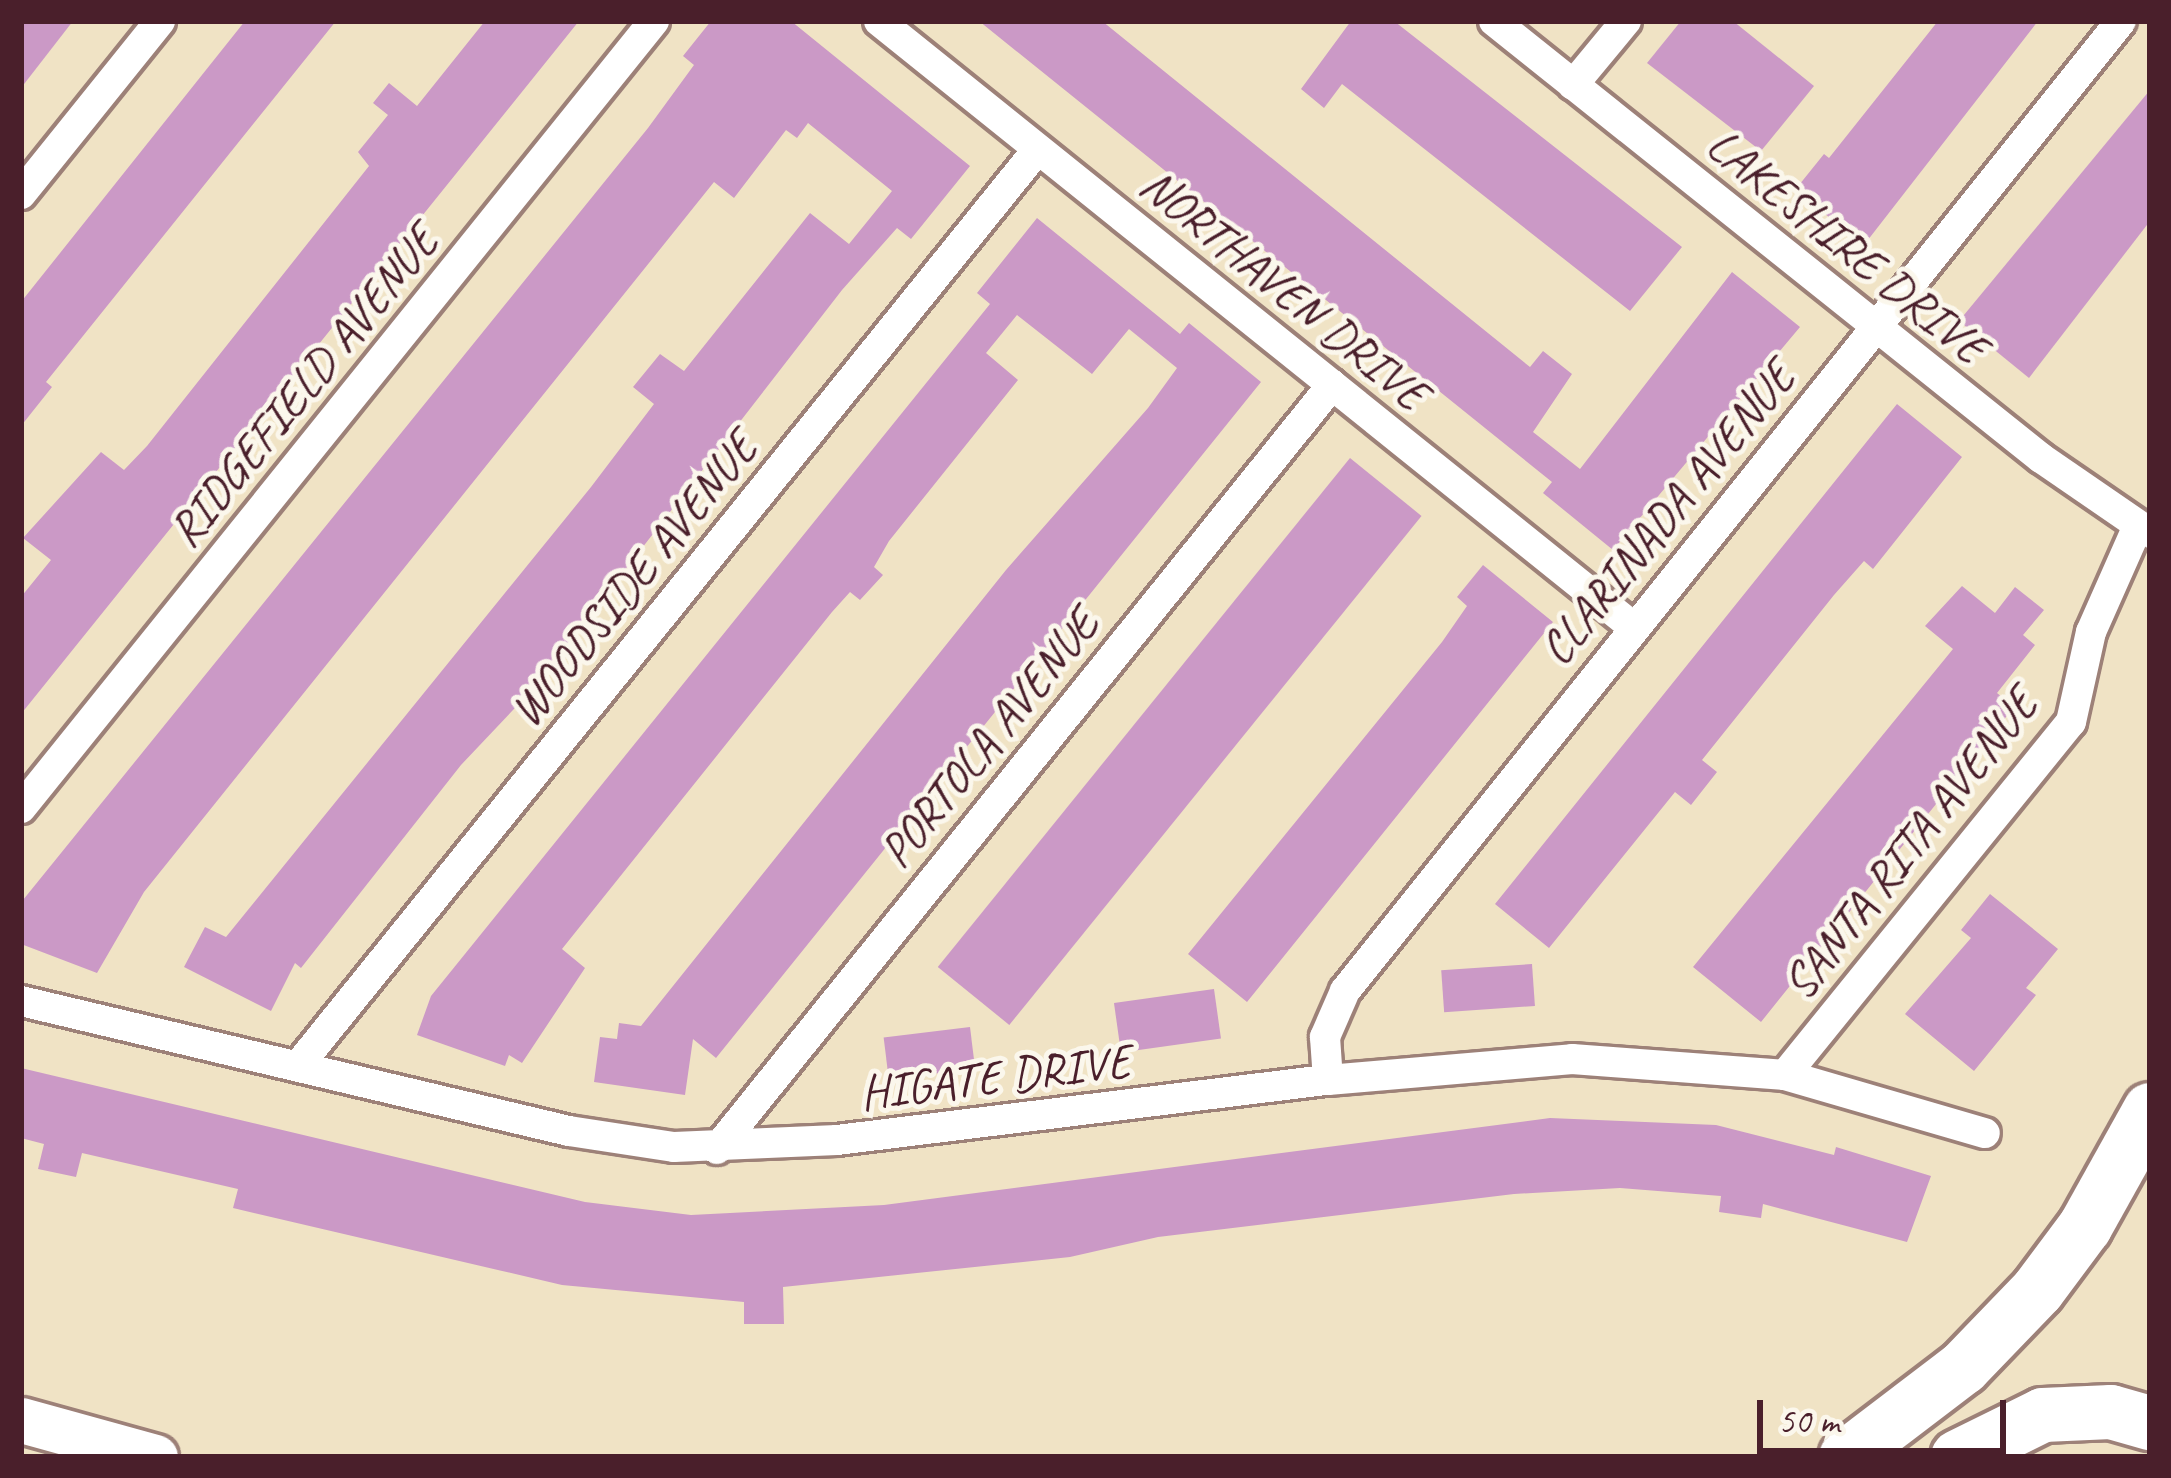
<!DOCTYPE html>
<html>
<head>
<meta charset="utf-8">
<style>
  body { margin:0 }
  #map { position:relative; width:2171px; height:1478px; overflow:hidden; background:#f0e3c5; font-family:Caveat,sans-serif }
  div>[style] { position:absolute }
  [style*='--x'] { left:calc(var(--x)*1px); top:calc(var(--y)*1px); width:calc(var(--w)*1px); rotate:calc(var(--a)*1deg) }
  .building>* { inset:0; background:#cb99c6; transform-origin:0 0 }
  .roads { filter:drop-shadow(3px 0 #9d8178) drop-shadow(-3px 0 #9d8178) drop-shadow(0 3px #9d8178) drop-shadow(0 -3px #9d8178) }
  .street>* { height:30px; margin:-15px; padding:0 15px; transform-origin:15px; border-radius:15px; background:#fff }
  .primary>* { height:45px; margin:-22.5px; padding:0 22.5px; transform-origin:22.5px; border-radius:22.5px; background:#fff }
  .highway>* { height:54px; margin:-27px; padding:0 27px; transform-origin:27px; border-radius:27px; background:#fff }
  span { translate:-50% -50%; white-space:nowrap; text-align:center; line-height:1.15; -webkit-text-stroke:10px #fbf7ec; paint-order:stroke }
  .street-label { font-size:48px; color:#4a1f2b }
  .frame { position:absolute; inset:0; border:24px solid #4a1f2b; pointer-events:none }
  .scale { position:absolute; left:1757px; top:1400px; width:249px; height:54px; box-sizing:border-box; border:6px solid #4a1f2b; border-top:0; padding-left:15px; font-size:36px; line-height:42px; white-space:nowrap; color:#4a1f2b; -webkit-text-stroke:9px #fbf7ec; paint-order:stroke }
</style>
</head>
<body>
<div id="map">
  <div class="building">
    <div style="clip-path:polygon(21px 21px,73px 21px,21px 88px)"></div>
    <div style="clip-path:polygon(245px 21px,336px 21px,46px 382px,52px 387px,21px 426px,21px 302px)"></div>
    <div style="clip-path:polygon(485px 21px,579px 21px,21px 714px,21px 597px,51px 560px,23px 538px,101px 452px,124px 470px,147px 446px,369px 166px,358px 152px,388px 115px,373px 103px,389px 83px,417px 106px)"></div>
    <div style="clip-path:polygon(711px 21px,791px 21px,970px 166px,911px 239px,897px 228px,842px 290px,532px 690px,461px 765px,301px 968px,295px 963px,271px 1011px,184px 967px,205px 927px,226px 937px,591px 487px,654px 404px,633px 387px,660px 354px,684px 371px,810px 213px,849px 244px,892px 191px,808px 123px,797px 138px,786px 130px,734px 198px,714px 182px,144px 892px,97px 973px,21px 944px,23px 900px,648px 128px,694px 65px,683px 56px)"></div>
    <div style="clip-path:polygon(979px 21px,1102px 21px,1530px 367px,1543px 351px,1572px 374px,1533px 432px,1580px 469px,1732px 272px,1800px 327px,1613px 550px,1543px 493px,1552px 482px)"></div>
    <div style="clip-path:polygon(1351px 21px,1394px 21px,1682px 247px,1630px 311px,1342px 84px,1324px 108px,1301px 89px)"></div>
    <div style="clip-path:polygon(1681px 21px,1733px 21px,1814px 86px,1761px 151px,1647px 63px)"></div>
    <div style="clip-path:polygon(1938px 21px,2038px 21px,1864px 245px,1795px 190px,1824px 154px,1829px 158px)"></div>
    <div style="clip-path:polygon(2150px 90px,2150px 221px,2029px 378px,1959px 321px)"></div>
    <div style="clip-path:polygon(1037px 218px,1180px 334px,1189px 323px,1261px 382px,716px 1058px,693px 1039px,685px 1095px,594px 1082px,600px 1037px,617px 1039px,619px 1023px,641px 1026px,1006px 570px,1148px 408px,1177px 368px,1129px 329px,1092px 374px,1017px 315px,986px 353px,1018px 380px,889px 541px,874px 567px,883px 575px,860px 600px,850px 592px,832px 612px,562px 949px,585px 968px,522px 1063px,509px 1055px,505px 1066px,417px 1035px,431px 996px,990px 304px,977px 293px)"></div>
    <div style="clip-path:polygon(1897px 404px,1962px 457px,1873px 569px,1864px 561px,1834px 595px,1702px 760px,1717px 772px,1691px 805px,1675px 792px,1549px 948px,1495px 904px)"></div>
    <div style="left:1350px;top:458px;width:92px;height:655px;rotate:39deg"></div>
    <div style="clip-path:polygon(1483px 565px,1553px 622px,1247px 1002px,1188px 954px,1442px 642px,1467px 606px,1457px 597px)"></div>
    <div style="clip-path:polygon(1962px 586px,1995px 613px,2015px 587px,2044px 610px,2023px 635px,2035px 645px,1997px 693px,2014px 707px,1761px 1022px,1693px 967px,1953px 649px,1925px 626px)"></div>
    <div style="clip-path:polygon(1990px 894px,2058px 949px,2026px 988px,2036px 995px,1974px 1071px,1905px 1014px,1971px 938px,1961px 930px)"></div>
    <div style="left:1532px;top:964px;width:42px;height:91px;rotate:86deg"></div>
    <div style="left:1214px;top:989px;width:50px;height:101px;rotate:82deg"></div>
    <div style="left:970px;top:1027px;width:42px;height:87px;rotate:83deg"></div>
    <div style="clip-path:polygon(21px 1068px,585px 1202px,691px 1215px,884px 1205px,1550px 1118px,1716px 1125px,1834px 1155px,1836px 1147px,1931px 1176px,1907px 1242px,1763px 1204px,1761px 1218px,1719px 1212px,1721px 1196px,1620px 1188px,1514px 1194px,1158px 1237px,1070px 1257px,783px 1287px,784px 1324px,744px 1324px,744px 1302px,562px 1285px,233px 1208px,238px 1189px,82px 1153px,76px 1177px,38px 1169px,44px 1144px,21px 1138px)"></div>
  </div>
  <div class="roads">
    <div class="street">
      <div style="--x:879;--y:21;--w:966;--a:38.78"></div>
      <div style="--x:1494;--y:21;--w:700;--a:38.62"></div>
      <div style="--x:2041;--y:458;--w:132;--a:34.5"></div>
      <div style="--x:1573;--y:85;--w:83;--a:-50.4"></div>
      <div style="--x:21;--y:194;--w:222;--a:-51.2"></div>
      <div style="--x:21;--y:808;--w:1010;--a:-51.19"></div>
      <div style="--x:21;--y:1001;--w:563;--a:13.35"></div>
      <div style="--x:569;--y:1131;--w:106;--a:8.7"></div>
      <div style="--x:674;--y:1147;--w:163;--a:-2.5"></div>
      <div style="--x:837;--y:1140;--w:495;--a:-7"></div>
      <div style="--x:1328;--y:1080;--w:245;--a:-4.9"></div>
      <div style="--x:1572;--y:1059;--w:214;--a:4.3"></div>
      <div style="--x:1785;--y:1075;--w:208;--a:16.2"></div>
      <div style="--x:298;--y:1066;--w:1178;--a:-51.1"></div>
      <div style="--x:1785;--y:1075;--w:454;--a:-51"></div>
      <div style="--x:2071;--y:722;--w:92;--a:-77.5"></div>
      <div style="--x:2091;--y:632;--w:116;--a:-66.1"></div>
      <div style="--x:1328;--y:1080;--w:43;--a:-94"></div>
      <div style="--x:1325;--y:1037;--w:50;--a:-66.5"></div>
      <div style="--x:1345;--y:991;--w:1242;--a:-51.34"></div>
      <div style="--x:717;--y:1149;--w:981;--a:-51.17"></div>
    </div>
    <div class="primary">
      <div style="--x:21;--y:1420;--w:139;--a:15.4"></div>
    </div>
    <div class="highway">
      <div style="--x:1846;--y:1457;--w:147;--a:-37.3"></div>
      <div style="--x:1963;--y:1368;--w:108;--a:-46.1"></div>
      <div style="--x:2038;--y:1290;--w:79;--a:-53.3"></div>
      <div style="--x:2085;--y:1227;--w:134;--a:-60.9"></div>
      <div style="--x:1958;--y:1457;--w:95;--a:-26.3"></div>
      <div style="--x:2043;--y:1415;--w:68;--a:-2.5"></div>
      <div style="--x:2111;--y:1412;--w:41;--a:15.8"></div>
    </div>
  </div>
  <div class="street-label">
    <span style="left:1847px;top:246px;rotate:39deg">LAKESHIRE DRIVE</span>
    <span style="left:1284px;top:289px;rotate:39deg">NORTHAVEN DRIVE</span>
    <span style="left:303px;top:386px;rotate:-51deg">RIDGEFIELD AVENUE</span>
    <span style="left:1667px;top:513px;rotate:-51deg">CLARINADA AVENUE</span>
    <span style="left:633px;top:579px;rotate:-51deg">WOODSIDE AVENUE</span>
    <span style="left:989px;top:738px;rotate:-51deg">PORTOLA AVENUE</span>
    <span style="left:1910px;top:844px;rotate:-52deg">SANTA RITA AVENUE</span>
    <span style="left:995px;top:1077px;rotate:-7deg">HIGATE DRIVE</span>
  </div>
  <div class="frame"></div>
  <div class="scale">50 m</div>
</div>
</body>
</html>
